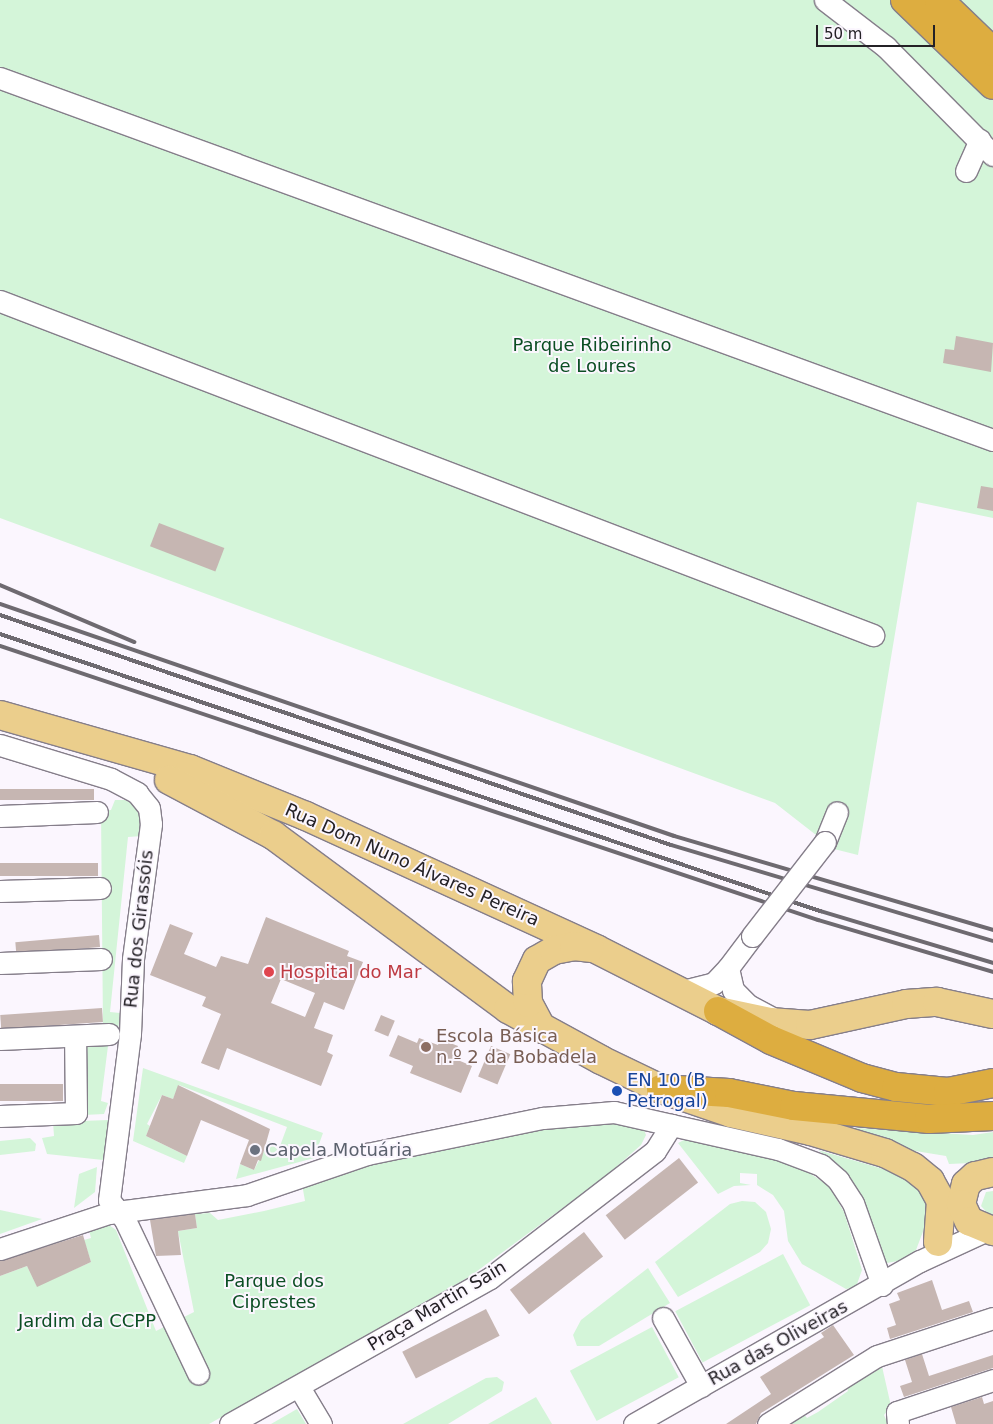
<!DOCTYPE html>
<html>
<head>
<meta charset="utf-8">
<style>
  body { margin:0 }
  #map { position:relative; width:993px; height:1424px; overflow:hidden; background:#fbf6fe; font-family:"DejaVu Sans",sans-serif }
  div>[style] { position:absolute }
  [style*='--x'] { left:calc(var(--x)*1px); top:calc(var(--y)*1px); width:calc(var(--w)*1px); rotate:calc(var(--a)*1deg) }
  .green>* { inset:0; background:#d4f5d9; transform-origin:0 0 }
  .building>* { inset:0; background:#c6b6b2; transform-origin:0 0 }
  .roads { filter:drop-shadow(1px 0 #857e8a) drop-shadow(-1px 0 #857e8a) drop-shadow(0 1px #857e8a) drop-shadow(0 -1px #857e8a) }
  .minor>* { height:21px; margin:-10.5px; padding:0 10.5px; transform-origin:10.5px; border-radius:10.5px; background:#fff }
  .major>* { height:28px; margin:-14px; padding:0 14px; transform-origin:14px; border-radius:14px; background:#ebce8c }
  .highway>* { height:28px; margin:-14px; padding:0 14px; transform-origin:14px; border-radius:14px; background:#ddad40 }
  .rail>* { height:4px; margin:-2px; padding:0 2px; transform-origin:2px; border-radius:2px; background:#6e6a70 }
  .bridges { filter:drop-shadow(1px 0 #857e8a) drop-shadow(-1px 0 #857e8a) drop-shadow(0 1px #857e8a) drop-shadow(0 -1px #857e8a) }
  .minor-bridge>* { height:21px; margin:-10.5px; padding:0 10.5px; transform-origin:10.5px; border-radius:10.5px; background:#fff }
  .dots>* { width:14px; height:14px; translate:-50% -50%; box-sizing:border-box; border:2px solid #fbf6fe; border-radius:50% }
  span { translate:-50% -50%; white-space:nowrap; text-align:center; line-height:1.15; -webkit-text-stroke:4px #fbf6fe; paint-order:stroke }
  .park-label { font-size:18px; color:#0b4e23 }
  .street-label { font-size:18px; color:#242126 }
  .health-label { font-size:18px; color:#be3a42 }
  .left { translate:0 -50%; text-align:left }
  .education-label { font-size:18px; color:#785e54 }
  .transit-label { font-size:18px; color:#164399 }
  .worship-label { font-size:18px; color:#5b616d }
  .scale { position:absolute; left:816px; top:25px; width:119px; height:22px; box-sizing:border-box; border:2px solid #242126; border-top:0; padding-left:6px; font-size:15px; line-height:18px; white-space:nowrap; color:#242126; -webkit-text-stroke:4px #fbf6fe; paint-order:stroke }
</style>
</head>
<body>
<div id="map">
  <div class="green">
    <div style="clip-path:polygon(0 0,993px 0,993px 518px,917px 502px,858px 855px,834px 849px,775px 803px,0 518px)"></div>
    <div style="clip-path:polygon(115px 800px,125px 800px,136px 805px,143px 817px,142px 836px,128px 837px,110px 1012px,120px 1013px,117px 1040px,108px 1046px,101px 1101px,108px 1103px,104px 1114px,84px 1115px,82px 1033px,103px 1027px,101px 811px,111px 810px)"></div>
    <div style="clip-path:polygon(143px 1068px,323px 1133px,314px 1158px,236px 1179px,240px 1164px,254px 1170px,269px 1141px,280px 1146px,287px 1127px,179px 1085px,173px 1099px,162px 1095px,147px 1124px,150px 1126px,146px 1136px,187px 1156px,184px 1163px,133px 1141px)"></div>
    <div style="clip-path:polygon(614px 1119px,644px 1130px,646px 1135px,641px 1145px,606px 1176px,469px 1277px,209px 1424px,0 1424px,0 1276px,27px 1266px,37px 1286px,91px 1262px,84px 1240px,91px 1238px,89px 1230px,109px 1225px,116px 1230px,156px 1331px,194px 1312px,178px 1231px,197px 1228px,195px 1214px,210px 1213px,218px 1220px,264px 1211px,305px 1201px,302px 1184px,368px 1163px,541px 1127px)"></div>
    <div style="clip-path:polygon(109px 1120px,103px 1160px,47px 1154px,42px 1138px,54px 1136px,53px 1122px)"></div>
    <div style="clip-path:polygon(822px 1126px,973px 1135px,993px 1132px,993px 1162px,949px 1164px,946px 1156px,897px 1148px)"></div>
    <div style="clip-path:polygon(30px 1138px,36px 1144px,35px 1151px,0 1155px,0 1141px)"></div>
    <div style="clip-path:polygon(688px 1138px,797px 1165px,829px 1186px,844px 1212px,862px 1270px,856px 1287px,846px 1289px,802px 1264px,788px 1241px,784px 1211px,773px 1195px,757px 1185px,757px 1174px,740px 1173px,740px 1183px,751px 1185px,734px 1186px,718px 1194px,678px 1143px)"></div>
    <div style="clip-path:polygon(818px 1150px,897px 1173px,917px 1184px,926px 1202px,927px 1221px,916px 1250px,903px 1260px,887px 1263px,882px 1259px,863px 1200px,842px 1168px)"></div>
    <div style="clip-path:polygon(97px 1167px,95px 1192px,74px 1208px,79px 1174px)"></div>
    <div style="clip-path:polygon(993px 1191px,993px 1219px,981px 1206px,986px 1192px)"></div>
    <div style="clip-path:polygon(742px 1201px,755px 1202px,766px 1212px,771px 1229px,768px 1243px,760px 1252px,678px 1297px,655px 1262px,730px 1204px)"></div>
    <div style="clip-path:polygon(0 1210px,42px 1219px,0 1234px)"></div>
    <div style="left:783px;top:1254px;width:58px;height:122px;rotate:62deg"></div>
    <div style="clip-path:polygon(648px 1268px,670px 1303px,599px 1346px,577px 1346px,573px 1335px,581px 1320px)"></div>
    <div style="left:652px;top:1327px;width:57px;height:93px;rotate:62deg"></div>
    <div style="clip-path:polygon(881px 1362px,891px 1406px,884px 1415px,888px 1424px,787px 1424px,802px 1412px,807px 1418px,818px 1412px,848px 1391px,845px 1383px)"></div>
    <div style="clip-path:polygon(497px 1377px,504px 1382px,502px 1391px,448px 1424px,403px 1424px,486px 1378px)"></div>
    <div style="clip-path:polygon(536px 1397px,552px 1424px,488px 1424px)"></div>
    <div style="clip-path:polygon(297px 1409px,306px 1424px,271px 1424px)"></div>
  </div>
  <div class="building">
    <div style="clip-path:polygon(956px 336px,993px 343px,991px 372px,943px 363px,945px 349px,954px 350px)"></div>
    <div style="clip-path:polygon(981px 486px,993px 488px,993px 511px,977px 508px)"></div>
    <div style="left:159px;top:523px;width:70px;height:25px;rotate:21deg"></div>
    <div style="left:94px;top:789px;width:11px;height:94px;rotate:90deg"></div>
    <div style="left:98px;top:863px;width:13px;height:98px;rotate:90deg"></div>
    <div style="clip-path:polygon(evenodd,266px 917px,349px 951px,347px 956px,363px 962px,344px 1010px,324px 1002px,314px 1028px,333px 1035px,327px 1052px,333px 1055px,321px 1086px,227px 1048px,219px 1070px,201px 1063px,221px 1014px,202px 1006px,206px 997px,150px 975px,170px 924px,193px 933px,184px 954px,216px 967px,221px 956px,248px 964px,266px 917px,281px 979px,315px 993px,305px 1017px,271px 1003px,281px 979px)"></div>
    <div style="left:99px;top:935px;width:12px;height:84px;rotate:85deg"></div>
    <div style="left:102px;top:1008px;width:14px;height:102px;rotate:86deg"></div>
    <div style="left:381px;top:1015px;width:15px;height:17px;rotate:23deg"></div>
    <div style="clip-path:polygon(398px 1035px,417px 1043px,419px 1038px,438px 1045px,440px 1039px,458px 1046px,453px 1058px,472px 1066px,461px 1093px,410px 1073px,413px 1066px,389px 1056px)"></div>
    <div style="left:491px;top:1046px;width:21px;height:33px;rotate:23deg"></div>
    <div style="left:63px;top:1084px;width:17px;height:63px;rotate:90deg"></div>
    <div style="clip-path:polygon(178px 1085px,270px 1129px,261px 1161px,258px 1160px,254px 1170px,240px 1164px,249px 1140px,201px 1120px,187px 1156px,146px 1136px,162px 1095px,173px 1099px)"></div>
    <div style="left:679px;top:1158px;width:31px;height:93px;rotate:52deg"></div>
    <div style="clip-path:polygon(195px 1214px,197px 1228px,178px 1231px,181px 1255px,156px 1256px,150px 1220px)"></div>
    <div style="left:584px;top:1232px;width:31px;height:94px;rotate:52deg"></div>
    <div style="clip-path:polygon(83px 1235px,91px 1262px,37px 1287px,27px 1266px,0 1276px,0 1261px)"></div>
    <div style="clip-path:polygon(932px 1280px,942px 1310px,969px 1301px,973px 1312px,890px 1339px,887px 1328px,896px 1325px,889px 1304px,900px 1300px,897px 1293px)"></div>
    <div style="left:486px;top:1309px;width:30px;height:94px;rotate:63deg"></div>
    <div style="clip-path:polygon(833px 1325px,854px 1355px,761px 1413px,756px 1424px,726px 1424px,771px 1394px,760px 1377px,824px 1337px,821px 1333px)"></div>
    <div style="clip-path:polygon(922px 1354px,929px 1376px,993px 1355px,993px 1368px,904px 1397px,900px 1386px,912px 1382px,905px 1360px)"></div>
    <div style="clip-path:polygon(982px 1397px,984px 1404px,993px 1401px,993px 1424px,956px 1424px,951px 1407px)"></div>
  </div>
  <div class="roads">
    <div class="minor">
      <div style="--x:825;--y:0;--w:77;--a:37.6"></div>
      <div style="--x:886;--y:47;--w:152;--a:45.3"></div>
      <div style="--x:0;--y:78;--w:1057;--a:20.03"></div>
      <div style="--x:966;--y:171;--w:34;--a:-66"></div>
      <div style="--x:0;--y:301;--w:935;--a:20.94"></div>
      <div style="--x:0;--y:745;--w:116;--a:17"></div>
      <div style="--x:111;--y:779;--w:30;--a:28"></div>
      <div style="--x:137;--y:793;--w:19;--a:51"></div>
      <div style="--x:149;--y:808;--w:16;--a:83"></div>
      <div style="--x:151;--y:824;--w:136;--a:97.6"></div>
      <div style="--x:133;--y:959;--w:75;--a:92.3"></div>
      <div style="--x:130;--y:1034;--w:167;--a:97.2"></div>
      <div style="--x:109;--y:1200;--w:26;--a:51"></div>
      <div style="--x:125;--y:1220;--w:170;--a:64.5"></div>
      <div style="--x:0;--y:816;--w:97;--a:-2.4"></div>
      <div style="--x:825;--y:842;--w:32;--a:-68"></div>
      <div style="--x:0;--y:891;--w:100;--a:-1.7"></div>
      <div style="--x:0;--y:963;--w:101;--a:-2.3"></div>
      <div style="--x:728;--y:968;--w:40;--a:-53"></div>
      <div style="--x:679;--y:992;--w:36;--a:-14"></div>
      <div style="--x:714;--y:983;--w:21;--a:-47"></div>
      <div style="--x:728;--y:968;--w:23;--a:77"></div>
      <div style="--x:733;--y:990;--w:21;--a:45"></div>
      <div style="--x:748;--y:1005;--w:26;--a:28"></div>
      <div style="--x:0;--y:1039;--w:109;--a:-2.6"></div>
      <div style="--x:0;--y:1116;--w:76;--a:-2.3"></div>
      <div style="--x:76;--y:1113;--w:77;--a:-90.7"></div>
      <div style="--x:0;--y:1249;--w:115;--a:-18.3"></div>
      <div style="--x:109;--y:1213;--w:139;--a:-7.4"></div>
      <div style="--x:247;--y:1195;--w:127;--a:-18.9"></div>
      <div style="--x:367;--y:1154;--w:180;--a:-11.6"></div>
      <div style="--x:543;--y:1118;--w:71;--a:-4.8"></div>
      <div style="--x:614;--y:1112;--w:168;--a:12.7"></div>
      <div style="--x:778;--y:1149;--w:46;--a:20.4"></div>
      <div style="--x:821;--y:1165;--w:23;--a:41"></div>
      <div style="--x:838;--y:1180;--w:27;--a:57"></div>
      <div style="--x:853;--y:1203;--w:87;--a:70.5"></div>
      <div style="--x:663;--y:1318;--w:78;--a:60.8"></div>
      <div style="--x:299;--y:1387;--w:43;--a:59.3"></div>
      <div style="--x:230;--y:1424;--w:298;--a:-29.3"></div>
      <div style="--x:490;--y:1278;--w:208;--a:-37.6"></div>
      <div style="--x:655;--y:1151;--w:31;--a:-58"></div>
      <div style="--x:634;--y:1424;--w:329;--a:-29.7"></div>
      <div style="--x:920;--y:1261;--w:74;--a:-24.8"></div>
      <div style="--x:768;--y:1424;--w:128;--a:-32"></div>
      <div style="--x:877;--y:1356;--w:122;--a:-18.1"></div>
      <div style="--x:898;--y:1424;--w:12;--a:-95"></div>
      <div style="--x:897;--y:1412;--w:101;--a:-18.4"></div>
    </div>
    <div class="major">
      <div style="--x:0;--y:715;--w:198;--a:15.9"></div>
      <div style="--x:190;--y:769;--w:125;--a:22.1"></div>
      <div style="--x:306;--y:816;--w:319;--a:24.6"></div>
      <div style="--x:596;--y:949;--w:137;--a:26.9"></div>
      <div style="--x:718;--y:1011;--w:53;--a:11.9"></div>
      <div style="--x:770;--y:1022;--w:40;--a:4.3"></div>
      <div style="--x:810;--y:1025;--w:98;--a:-12.3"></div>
      <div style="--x:906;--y:1004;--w:31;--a:-4"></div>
      <div style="--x:937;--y:1002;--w:57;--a:12.1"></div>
      <div style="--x:169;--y:780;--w:118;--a:27.9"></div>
      <div style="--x:273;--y:835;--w:292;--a:36.5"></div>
      <div style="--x:508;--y:1009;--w:106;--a:28.7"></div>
      <div style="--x:601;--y:1060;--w:67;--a:25.8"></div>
      <div style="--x:661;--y:1089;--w:74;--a:18.9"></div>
      <div style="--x:731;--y:1113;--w:82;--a:12.7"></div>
      <div style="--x:811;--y:1131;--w:77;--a:16.6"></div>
      <div style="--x:885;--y:1153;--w:31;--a:27"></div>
      <div style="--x:913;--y:1167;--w:22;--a:39"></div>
      <div style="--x:930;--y:1181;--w:23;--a:61"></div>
      <div style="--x:941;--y:1201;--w:41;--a:94.2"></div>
      <div style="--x:542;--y:1029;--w:30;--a:-118"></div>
      <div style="--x:528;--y:1003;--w:22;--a:-93"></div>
      <div style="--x:527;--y:981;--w:23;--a:-65"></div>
      <div style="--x:537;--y:960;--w:20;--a:-30"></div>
      <div style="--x:554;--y:950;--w:20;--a:-11"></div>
      <div style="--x:574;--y:946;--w:16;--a:7"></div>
      <div style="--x:993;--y:1172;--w:18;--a:167"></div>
      <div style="--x:975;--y:1176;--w:12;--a:138"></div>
      <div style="--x:966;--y:1184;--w:21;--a:104"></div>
      <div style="--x:961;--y:1204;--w:19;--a:65"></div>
      <div style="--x:969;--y:1221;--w:26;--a:23"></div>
    </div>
    <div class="highway">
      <div style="--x:905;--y:0;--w:122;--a:44"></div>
      <div style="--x:939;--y:0;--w:75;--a:43.9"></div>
      <div style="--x:718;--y:1011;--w:60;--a:28.7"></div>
      <div style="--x:771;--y:1040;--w:99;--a:22.7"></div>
      <div style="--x:862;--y:1078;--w:35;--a:15"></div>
      <div style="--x:896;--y:1087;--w:52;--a:5.5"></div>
      <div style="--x:948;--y:1092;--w:46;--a:-11.3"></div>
      <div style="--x:661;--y:1089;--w:68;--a:3.4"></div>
      <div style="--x:729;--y:1093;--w:66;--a:11.3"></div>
      <div style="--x:794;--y:1106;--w:136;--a:5.5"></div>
      <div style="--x:929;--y:1119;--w:64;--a:-2.7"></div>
    </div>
  </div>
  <div class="rail">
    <div style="--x:0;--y:585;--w:146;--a:23"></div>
    <div style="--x:0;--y:604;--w:713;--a:18.99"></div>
    <div style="--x:674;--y:836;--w:333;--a:16.4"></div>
    <div style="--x:0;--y:615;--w:709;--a:18.92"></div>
    <div style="--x:671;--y:845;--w:336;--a:16.6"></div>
    <div style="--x:0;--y:634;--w:866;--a:18.67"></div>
    <div style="--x:820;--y:911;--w:181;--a:16.7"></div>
    <div style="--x:0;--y:646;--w:863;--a:18.52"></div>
    <div style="--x:818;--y:920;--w:183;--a:16.5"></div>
  </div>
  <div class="bridges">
    <div class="minor-bridge">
      <div style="--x:752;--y:936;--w:119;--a:-52.2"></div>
    </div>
  </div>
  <div class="dots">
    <div style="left:269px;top:972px;background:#e0444e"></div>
    <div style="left:426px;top:1047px;background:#8d6e63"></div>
    <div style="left:617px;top:1091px;background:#1a4fb4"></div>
    <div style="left:255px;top:1150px;background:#6b7280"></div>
  </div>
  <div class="park-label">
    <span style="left:592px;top:356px">Parque Ribeirinho<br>de Loures</span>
    <span style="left:274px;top:1292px">Parque dos<br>Ciprestes</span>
    <span style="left:87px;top:1321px">Jardim da CCPP</span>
  </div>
  <div class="street-label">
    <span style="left:412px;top:865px;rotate:24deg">Rua Dom Nuno Álvares Pereira</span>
    <span style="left:139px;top:929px;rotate:-84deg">Rua dos Girassóis</span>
    <span style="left:437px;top:1306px;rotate:-31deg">Praça Martin Sain</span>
    <span style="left:778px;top:1343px;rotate:-29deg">Rua das Oliveiras</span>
  </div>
  <div class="health-label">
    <span class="left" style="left:280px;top:972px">Hospital do Mar</span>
  </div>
  <div class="education-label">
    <span class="left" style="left:436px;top:1047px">Escola Básica<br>n.º 2 da Bobadela</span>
  </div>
  <div class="transit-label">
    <span class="left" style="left:627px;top:1091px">EN 10 (B<br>Petrogal)</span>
  </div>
  <div class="worship-label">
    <span class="left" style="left:265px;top:1150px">Capela Motuária</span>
  </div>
  <div class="scale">50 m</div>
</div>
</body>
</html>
